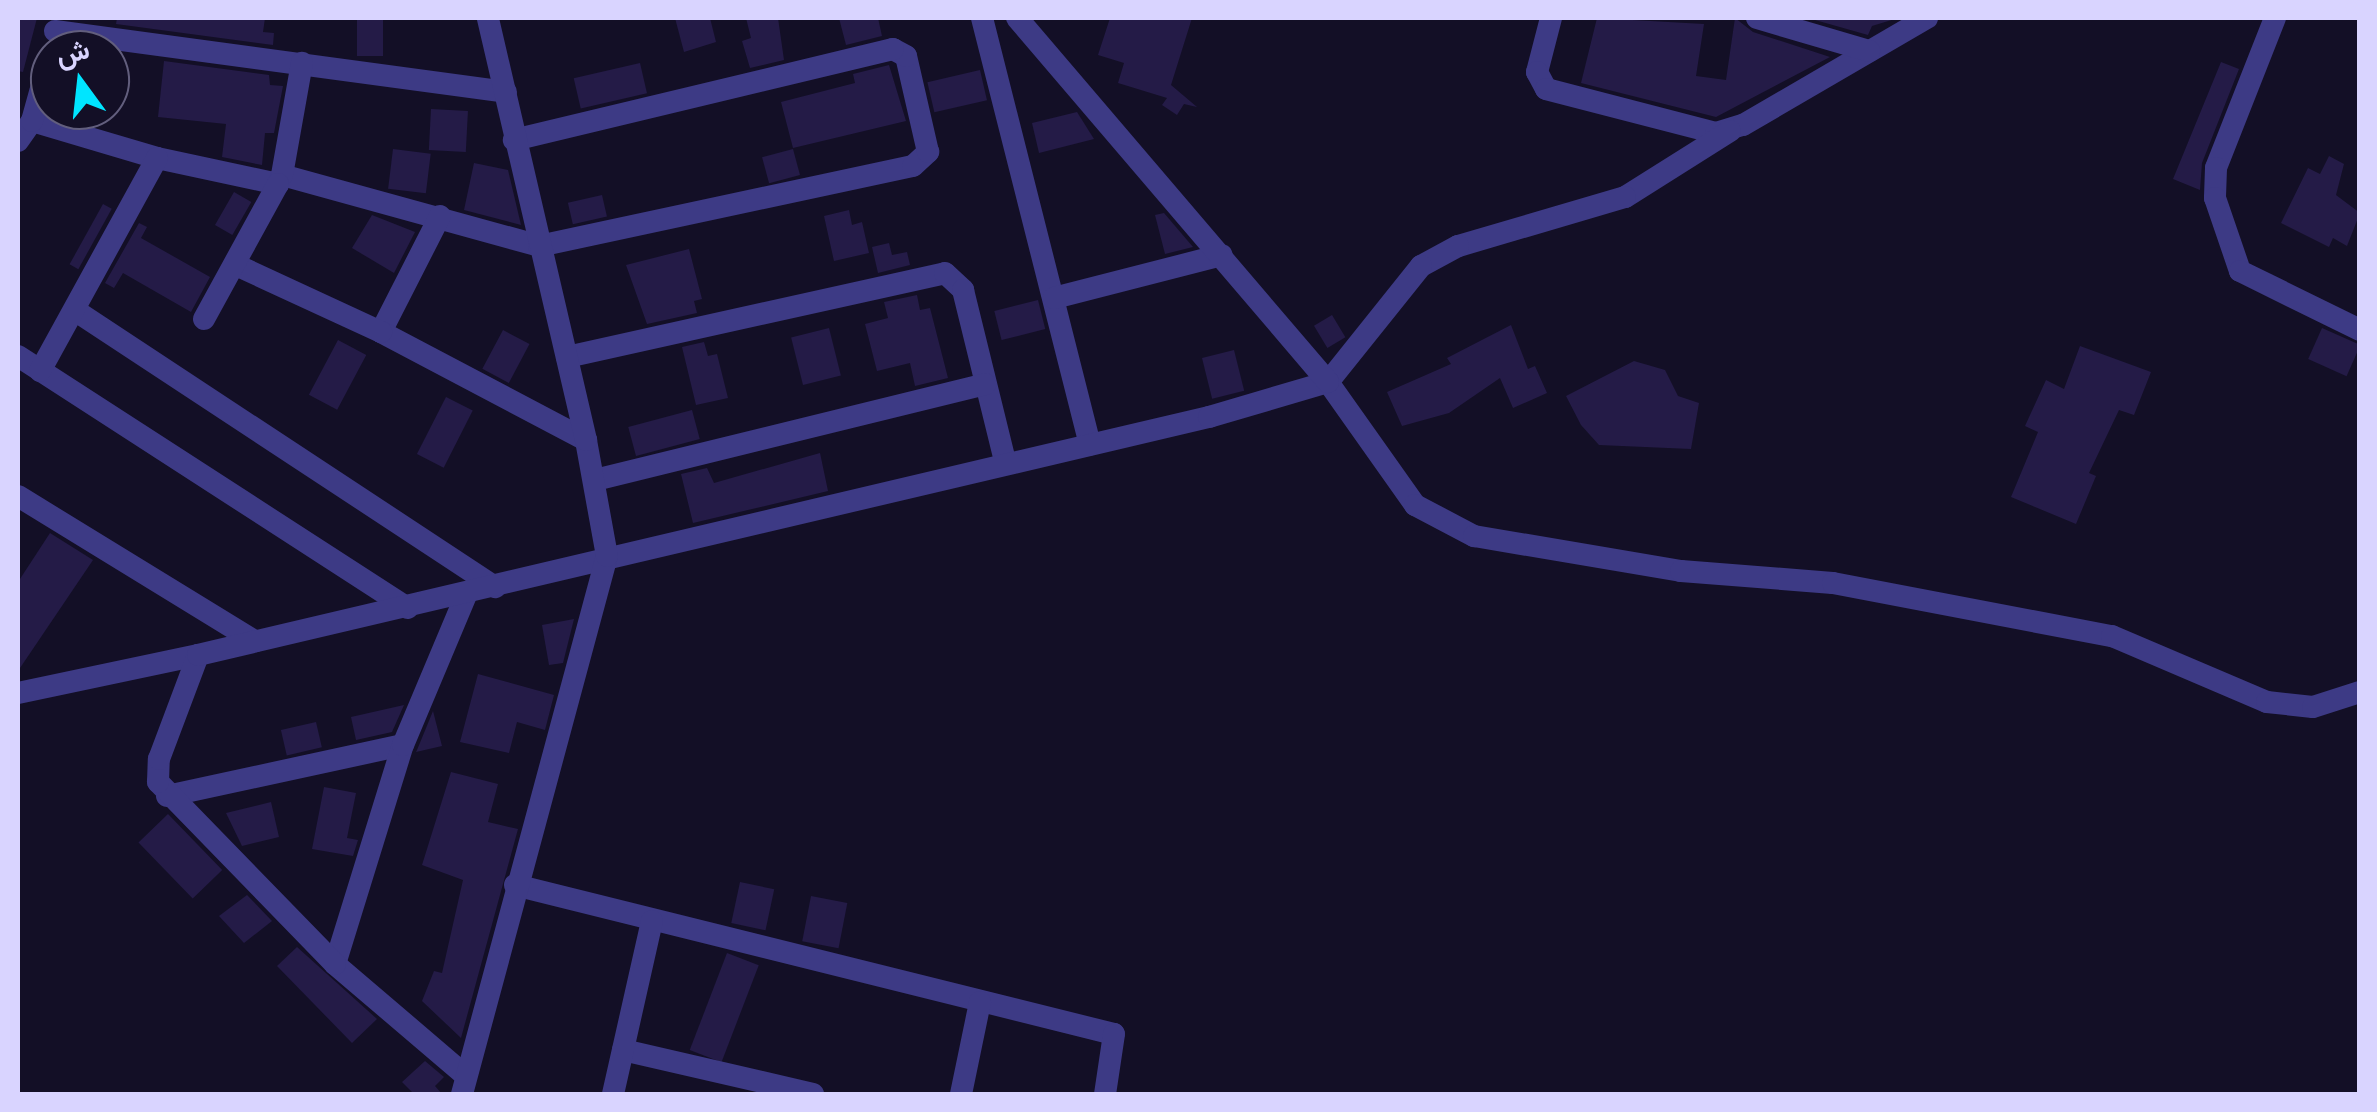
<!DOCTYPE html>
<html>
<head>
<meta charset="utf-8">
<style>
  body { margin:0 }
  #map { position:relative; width:2377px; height:1112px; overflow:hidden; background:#130f26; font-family:Poppins,Vazirmatn,sans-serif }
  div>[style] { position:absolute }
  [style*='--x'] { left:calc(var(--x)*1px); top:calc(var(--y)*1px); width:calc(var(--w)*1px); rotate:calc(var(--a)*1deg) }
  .building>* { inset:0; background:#241b47; transform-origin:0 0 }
  .minor>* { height:22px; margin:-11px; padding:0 11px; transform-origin:11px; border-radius:11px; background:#3d3a85 }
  span { translate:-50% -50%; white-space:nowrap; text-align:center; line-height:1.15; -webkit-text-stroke:9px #130f26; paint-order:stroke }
  .frame { position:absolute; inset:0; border:20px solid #d9d4ff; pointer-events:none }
  .north { position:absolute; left:30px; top:30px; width:100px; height:100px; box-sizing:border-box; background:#130f26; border:2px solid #625e7d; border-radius:50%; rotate:345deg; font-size:28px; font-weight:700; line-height:40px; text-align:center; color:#d9d4ff }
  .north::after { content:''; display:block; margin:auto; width:35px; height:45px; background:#00e5ff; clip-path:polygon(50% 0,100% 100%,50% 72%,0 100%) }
</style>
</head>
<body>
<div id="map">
  <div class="building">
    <div style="clip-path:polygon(18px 18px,37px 18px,23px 72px,18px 71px)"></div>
    <div style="clip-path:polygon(117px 18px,265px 18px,263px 32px,274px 33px,273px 45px,116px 24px)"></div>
    <div style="left:357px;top:18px;width:26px;height:38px"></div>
    <div style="clip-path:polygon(675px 18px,710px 18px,716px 42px,684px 52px)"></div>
    <div style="clip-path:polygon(746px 18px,778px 18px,784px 60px,750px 68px,742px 41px,751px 38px)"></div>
    <div style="clip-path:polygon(839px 18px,878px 18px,882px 36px,846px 45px)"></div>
    <div style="clip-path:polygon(1110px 18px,1192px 18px,1171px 85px,1197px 107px,1184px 104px,1177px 115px,1162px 105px,1167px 98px,1118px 83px,1124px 63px,1098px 55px)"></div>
    <div style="clip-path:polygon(1597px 18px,1704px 24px,1696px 76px,1726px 80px,1735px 18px,1753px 32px,1830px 57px,1716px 117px,1581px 83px)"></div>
    <div style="clip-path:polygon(1808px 18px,1898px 18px,1872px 26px,1868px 35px)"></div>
    <div style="clip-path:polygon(164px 61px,269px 75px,270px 85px,283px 86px,274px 133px,265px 133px,262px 165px,222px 157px,226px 124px,158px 117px)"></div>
    <div style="clip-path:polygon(2221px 62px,2239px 69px,2202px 163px,2200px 190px,2173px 179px)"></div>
    <div style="left:640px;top:63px;width:31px;height:68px;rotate:77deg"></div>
    <div style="clip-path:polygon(889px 65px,906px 121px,793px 148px,781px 102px,855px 83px,853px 74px)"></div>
    <div style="left:980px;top:70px;width:31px;height:54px;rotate:77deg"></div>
    <div style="left:431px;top:109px;width:37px;height:41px;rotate:3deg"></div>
    <div style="clip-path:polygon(1077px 112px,1094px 139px,1039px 153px,1032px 123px)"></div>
    <div style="left:393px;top:149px;width:38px;height:40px;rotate:7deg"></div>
    <div style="left:793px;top:149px;width:27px;height:32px;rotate:75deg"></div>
    <div style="clip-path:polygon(2329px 156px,2344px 164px,2336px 195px,2360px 213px,2347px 246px,2333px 238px,2329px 247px,2281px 223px,2308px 168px,2320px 174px)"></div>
    <div style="clip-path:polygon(474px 163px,508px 170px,521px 225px,464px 210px)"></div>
    <div style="left:234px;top:192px;width:20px;height:38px;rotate:30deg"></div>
    <div style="left:602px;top:195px;width:22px;height:35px;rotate:77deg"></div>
    <div style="left:103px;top:204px;width:10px;height:69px;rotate:29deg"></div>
    <div style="clip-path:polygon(849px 210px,852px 225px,862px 222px,869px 253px,834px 261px,824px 216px)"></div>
    <div style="clip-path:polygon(1164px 213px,1193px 247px,1165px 254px,1155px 215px)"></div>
    <div style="clip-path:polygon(372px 215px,415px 232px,394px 273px,352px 248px)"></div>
    <div style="clip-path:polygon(139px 223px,147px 227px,141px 238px,210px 277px,191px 312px,123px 273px,114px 288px,105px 283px)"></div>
    <div style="clip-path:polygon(889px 243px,892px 255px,907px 252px,910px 265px,878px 273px,872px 247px)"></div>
    <div style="clip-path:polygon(689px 249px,702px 299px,694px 301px,697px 313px,647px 324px,626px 265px)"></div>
    <div style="clip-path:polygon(917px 295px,920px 310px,930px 308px,948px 378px,915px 386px,910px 363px,877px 371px,865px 324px,888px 318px,884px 302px)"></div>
    <div style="left:1038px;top:300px;width:30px;height:45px;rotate:76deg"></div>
    <div style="left:1332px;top:315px;width:26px;height:21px;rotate:59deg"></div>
    <div style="clip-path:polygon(1511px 325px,1528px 369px,1535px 366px,1547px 393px,1513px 408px,1500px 378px,1449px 413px,1402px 426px,1387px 392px,1451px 364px,1447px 358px)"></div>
    <div style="left:829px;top:328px;width:49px;height:39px;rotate:76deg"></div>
    <div style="left:2322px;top:328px;width:42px;height:34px;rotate:24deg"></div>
    <div style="left:503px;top:330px;width:30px;height:44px;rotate:28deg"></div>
    <div style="left:338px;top:340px;width:32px;height:62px;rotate:28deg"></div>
    <div style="clip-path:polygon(704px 342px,708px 356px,717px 354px,728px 398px,696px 405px,682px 347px)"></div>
    <div style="clip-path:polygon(2080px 346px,2151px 372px,2134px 415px,2119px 410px,2089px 473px,2096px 476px,2076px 524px,2011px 497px,2038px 432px,2025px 426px,2046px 380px,2064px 389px)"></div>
    <div style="left:1234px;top:350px;width:42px;height:33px;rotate:76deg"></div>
    <div style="clip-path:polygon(1634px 361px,1665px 370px,1678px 396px,1699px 403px,1691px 449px,1599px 445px,1581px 425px,1566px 396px)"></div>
    <div style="left:446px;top:397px;width:30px;height:64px;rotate:27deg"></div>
    <div style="left:692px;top:410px;width:30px;height:66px;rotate:75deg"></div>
    <div style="clip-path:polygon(820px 453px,828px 491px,693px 523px,681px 474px,707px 468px,714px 483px)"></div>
    <div style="clip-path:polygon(50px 533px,93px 560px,18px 671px,18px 582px)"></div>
    <div style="clip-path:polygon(574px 619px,563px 663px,549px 665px,542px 625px)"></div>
    <div style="clip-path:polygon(478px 674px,554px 695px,545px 730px,517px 722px,509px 753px,460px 742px)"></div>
    <div style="clip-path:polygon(404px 705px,392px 732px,356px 740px,351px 717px)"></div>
    <div style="clip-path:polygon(433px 711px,442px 746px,416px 752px,417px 750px)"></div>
    <div style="left:316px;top:722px;width:26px;height:36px;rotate:77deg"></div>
    <div style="clip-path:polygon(451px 772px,498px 784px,488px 822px,518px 829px,461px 1038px,422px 1001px,434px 971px,442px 973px,463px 880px,422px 865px)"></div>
    <div style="clip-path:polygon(324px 787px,356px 793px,347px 838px,358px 840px,353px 856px,312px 849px)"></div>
    <div style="clip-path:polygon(271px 802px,279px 837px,242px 846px,226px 813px)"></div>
    <div style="left:168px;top:814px;width:78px;height:41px;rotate:46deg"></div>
    <div style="left:740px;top:882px;width:35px;height:42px;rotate:12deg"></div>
    <div style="clip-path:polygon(247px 895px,272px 921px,244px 943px,219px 916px)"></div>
    <div style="left:811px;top:896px;width:37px;height:46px;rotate:11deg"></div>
    <div style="clip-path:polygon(297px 947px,377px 1019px,352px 1043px,277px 966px)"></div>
    <div style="left:727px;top:953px;width:34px;height:104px;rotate:21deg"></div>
    <div style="clip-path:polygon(425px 1061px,444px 1077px,435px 1086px,442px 1094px,414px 1094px,402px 1082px)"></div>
  </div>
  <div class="minor">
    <div style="--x:982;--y:18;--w:440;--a:75.8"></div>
    <div style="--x:1551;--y:18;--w:56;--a:104.5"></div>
    <div style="--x:1537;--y:72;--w:19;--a:62"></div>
    <div style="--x:1546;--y:89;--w:176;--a:14.5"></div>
    <div style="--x:1716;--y:133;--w:28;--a:-17"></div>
    <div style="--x:1743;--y:125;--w:213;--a:-30.2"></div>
    <div style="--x:1757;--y:18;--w:117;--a:16.4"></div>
    <div style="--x:2275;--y:18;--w:161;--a:111.5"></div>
    <div style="--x:2216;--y:168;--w:30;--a:92"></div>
    <div style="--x:2215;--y:198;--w:77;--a:71.1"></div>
    <div style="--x:2240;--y:271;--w:134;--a:26.2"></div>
    <div style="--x:55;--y:31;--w:455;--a:7.7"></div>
    <div style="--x:32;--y:121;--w:130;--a:16.5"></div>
    <div style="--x:157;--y:158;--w:124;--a:12.1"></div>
    <div style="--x:278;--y:184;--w:10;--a:-66"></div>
    <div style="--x:282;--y:175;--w:267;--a:15.4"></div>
    <div style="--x:539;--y:246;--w:382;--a:-12.1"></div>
    <div style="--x:913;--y:166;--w:21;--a:-43"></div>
    <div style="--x:928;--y:152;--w:98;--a:-102.9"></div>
    <div style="--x:906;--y:56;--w:15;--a:-152"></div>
    <div style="--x:893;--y:49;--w:390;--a:166.5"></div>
    <div style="--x:1730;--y:131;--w:124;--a:147.8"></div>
    <div style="--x:1625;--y:197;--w:174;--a:163.6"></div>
    <div style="--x:1458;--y:246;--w:42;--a:151.6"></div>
    <div style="--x:1421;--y:266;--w:149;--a:128.7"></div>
    <div style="--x:1328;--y:382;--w:151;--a:54.7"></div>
    <div style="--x:1415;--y:505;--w:67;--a:27.7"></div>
    <div style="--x:1474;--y:536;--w:210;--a:9.6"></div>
    <div style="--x:1681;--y:571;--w:152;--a:4.5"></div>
    <div style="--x:1833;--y:583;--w:284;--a:10.8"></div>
    <div style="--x:2112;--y:636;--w:168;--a:23.1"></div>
    <div style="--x:2267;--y:702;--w:46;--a:6.2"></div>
    <div style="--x:2313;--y:707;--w:49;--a:-17.7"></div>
    <div style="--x:18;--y:141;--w:24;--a:-55"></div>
    <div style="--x:32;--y:121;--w:67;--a:-74.5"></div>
    <div style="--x:282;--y:175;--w:114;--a:-79.9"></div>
    <div style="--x:440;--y:216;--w:130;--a:117"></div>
    <div style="--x:381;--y:332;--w:232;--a:27.8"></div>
    <div style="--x:236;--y:265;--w:160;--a:24.8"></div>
    <div style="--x:1054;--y:298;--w:173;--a:-14.4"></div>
    <div style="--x:76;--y:311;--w:502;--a:33.37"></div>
    <div style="--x:204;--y:319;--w:154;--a:-61.3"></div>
    <div style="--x:18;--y:356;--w:464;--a:32.9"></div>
    <div style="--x:567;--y:357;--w:387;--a:-12.5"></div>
    <div style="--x:945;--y:273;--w:25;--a:43"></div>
    <div style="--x:963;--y:290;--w:176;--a:76.2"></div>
    <div style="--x:40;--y:371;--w:243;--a:-61.2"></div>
    <div style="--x:595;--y:480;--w:402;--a:-13.8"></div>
    <div style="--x:18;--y:496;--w:278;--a:31.5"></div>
    <div style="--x:18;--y:693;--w:184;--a:-11.9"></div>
    <div style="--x:167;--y:796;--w:241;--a:-12.2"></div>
    <div style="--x:515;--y:885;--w:617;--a:13.97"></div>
    <div style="--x:1114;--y:1034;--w:61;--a:98.5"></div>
    <div style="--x:335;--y:964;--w:229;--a:-72.8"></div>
    <div style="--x:403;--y:745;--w:163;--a:-67.2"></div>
    <div style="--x:623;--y:1050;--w:195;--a:13"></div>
    <div style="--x:466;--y:1076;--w:172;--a:-139.5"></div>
    <div style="--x:335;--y:964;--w:254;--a:-134.2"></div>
    <div style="--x:158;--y:782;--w:23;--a:-88"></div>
    <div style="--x:159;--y:759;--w:111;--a:-69.4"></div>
    <div style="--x:198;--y:655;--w:1039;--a:-13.25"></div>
    <div style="--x:1209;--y:417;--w:124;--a:-16.4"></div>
    <div style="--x:1328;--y:382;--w:479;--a:-130.5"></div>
    <div style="--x:462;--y:1094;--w:557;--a:-74.92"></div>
    <div style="--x:607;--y:556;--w:118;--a:-100.3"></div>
    <div style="--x:586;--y:440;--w:433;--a:-103.1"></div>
    <div style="--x:613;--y:1094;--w:177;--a:-77.3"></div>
    <div style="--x:961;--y:1094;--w:94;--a:-78.3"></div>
  </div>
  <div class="frame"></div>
  <div class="north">ش</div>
</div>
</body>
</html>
